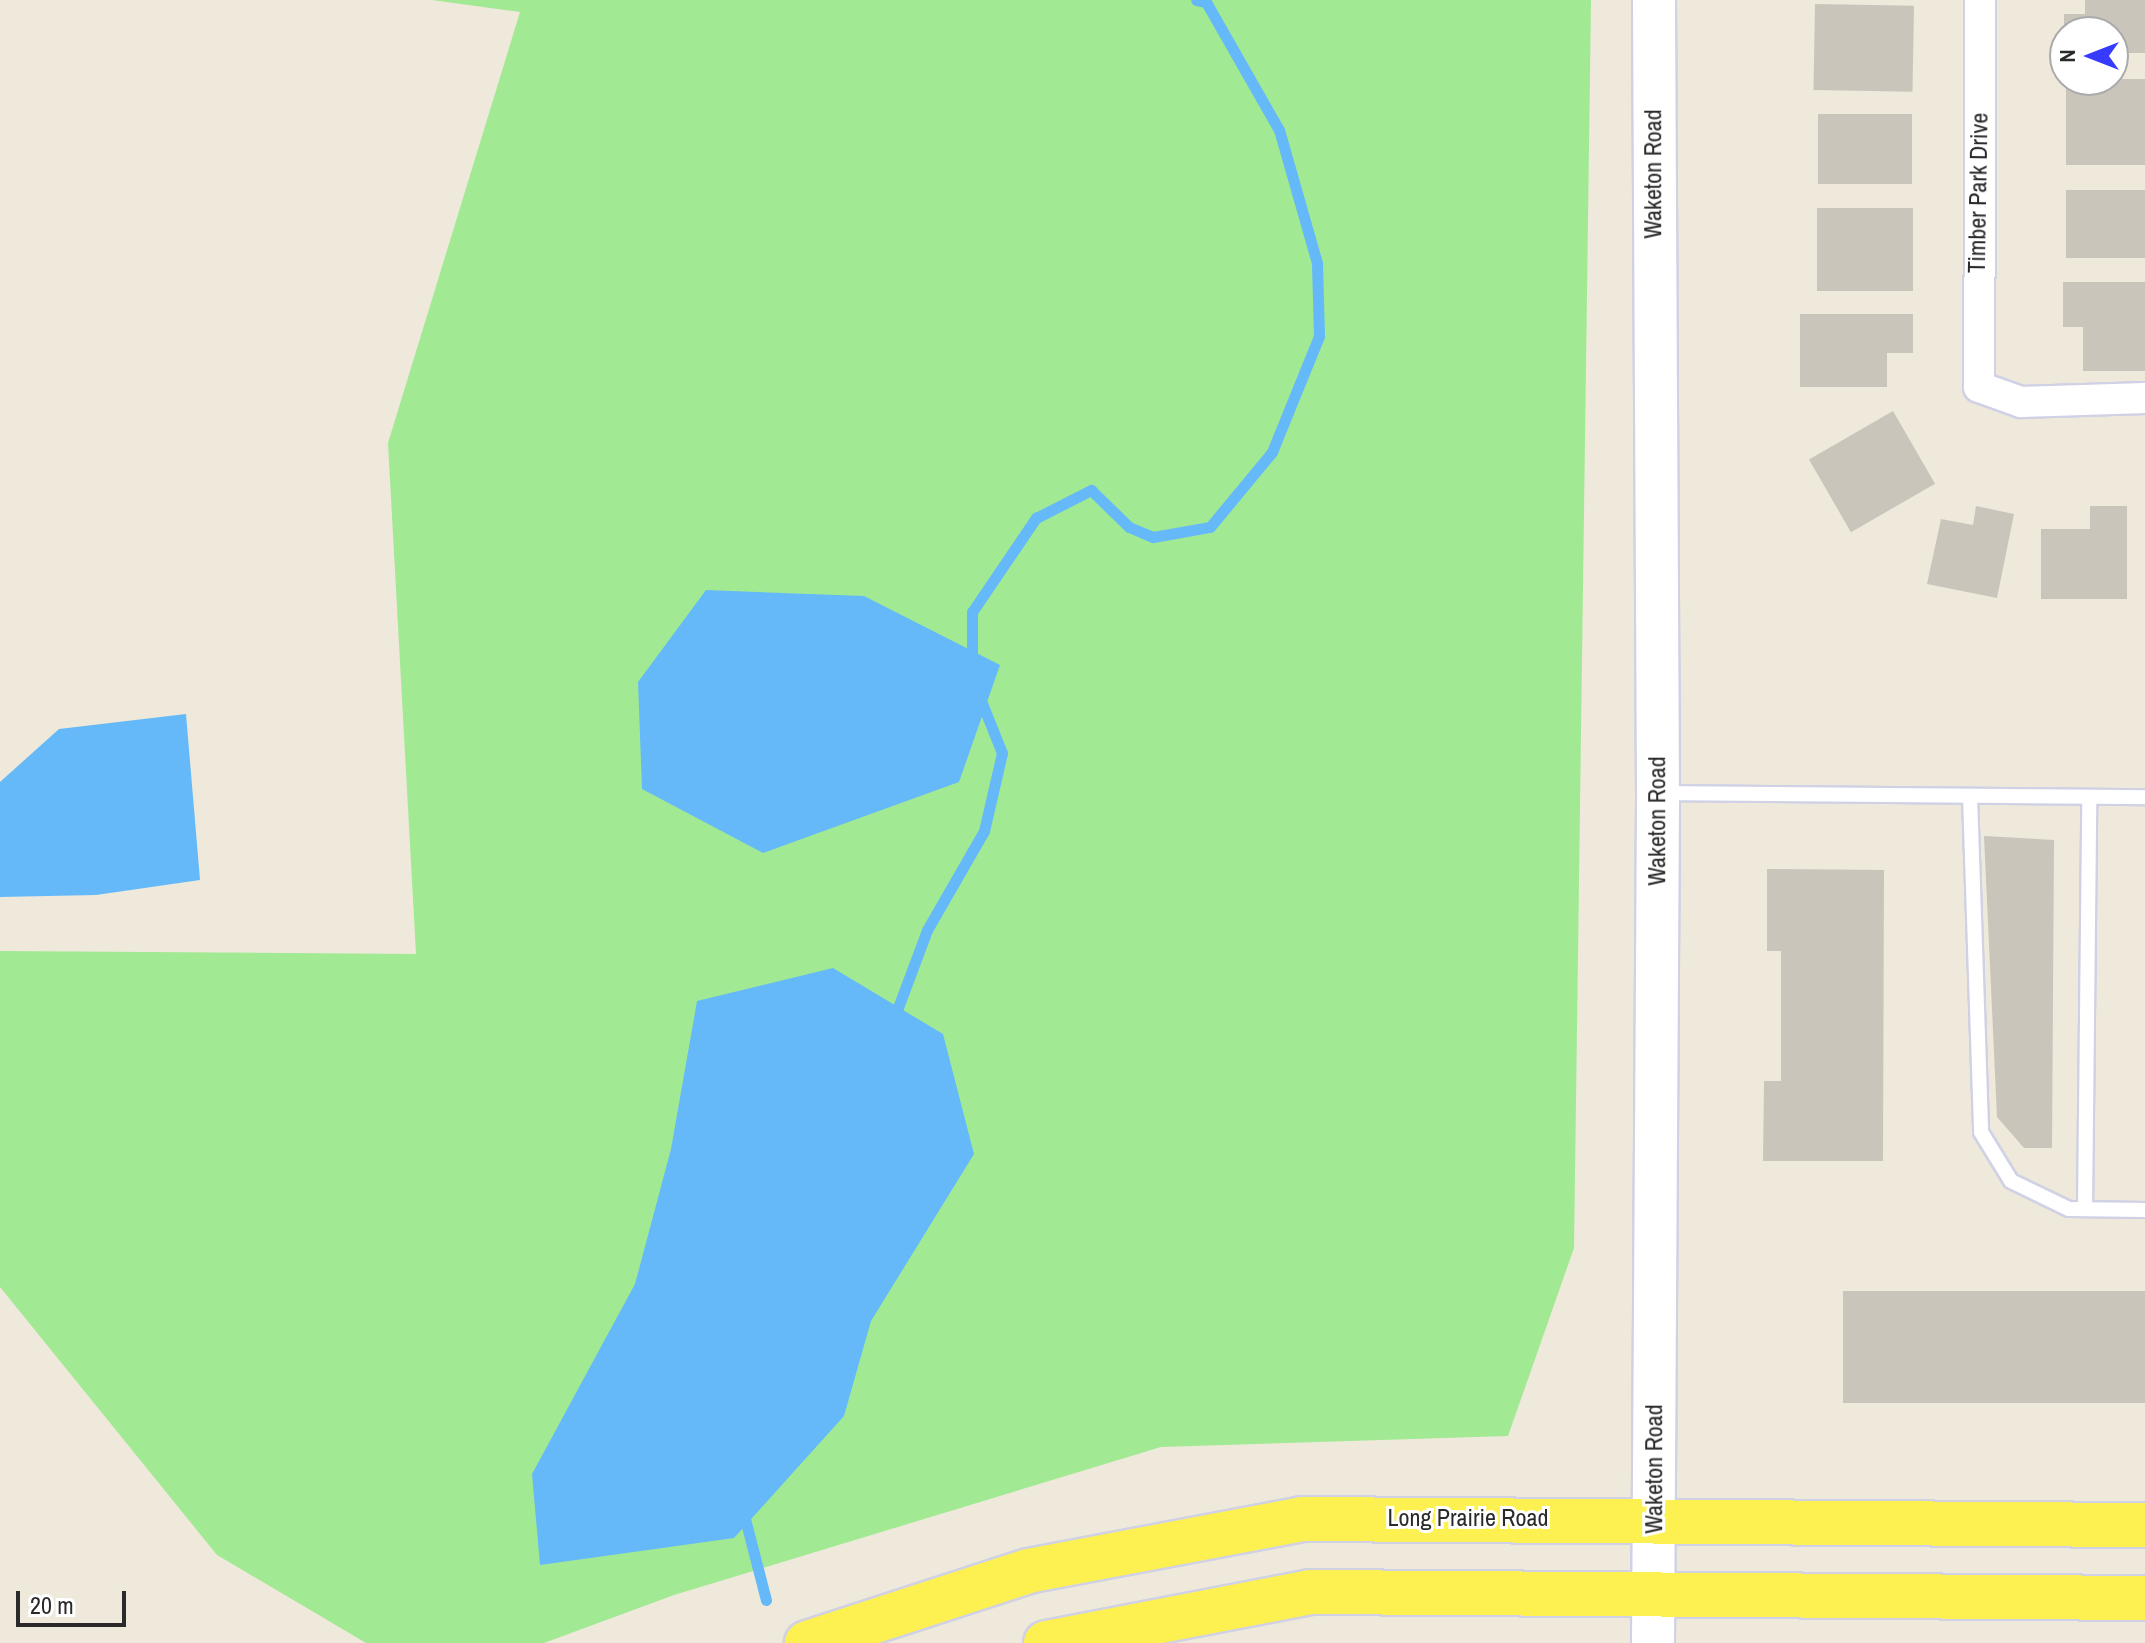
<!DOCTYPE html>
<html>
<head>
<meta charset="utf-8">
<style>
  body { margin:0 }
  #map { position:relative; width:2145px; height:1643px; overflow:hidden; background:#eee9db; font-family:"Archivo Narrow",sans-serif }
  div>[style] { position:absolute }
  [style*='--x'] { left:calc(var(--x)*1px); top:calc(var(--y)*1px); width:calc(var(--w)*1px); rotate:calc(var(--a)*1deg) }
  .green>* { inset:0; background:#a2e993 }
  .water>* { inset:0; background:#65b9f9 }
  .stream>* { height:11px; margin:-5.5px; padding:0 5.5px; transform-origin:5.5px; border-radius:5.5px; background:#65b9f9 }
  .building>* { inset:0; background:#c9c5bb; transform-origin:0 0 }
  .roads { filter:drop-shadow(2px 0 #d0d1e5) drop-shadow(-2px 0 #d0d1e5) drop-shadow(0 2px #d0d1e5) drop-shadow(0 -2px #d0d1e5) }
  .lane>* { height:14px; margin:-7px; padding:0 7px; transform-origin:7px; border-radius:7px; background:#fff }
  .street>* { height:30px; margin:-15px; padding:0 15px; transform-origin:15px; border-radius:15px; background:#fff }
  .secondary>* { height:42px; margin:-21px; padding:0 21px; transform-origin:21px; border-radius:21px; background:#fff }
  .primary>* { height:44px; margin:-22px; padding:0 22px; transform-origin:22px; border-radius:22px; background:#fcf151 }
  span { translate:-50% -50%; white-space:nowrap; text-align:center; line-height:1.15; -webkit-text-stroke:6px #fff; paint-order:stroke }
  .street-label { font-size:24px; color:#2a2a2a }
  .north { position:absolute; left:2049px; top:16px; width:80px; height:80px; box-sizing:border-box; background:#fff; border:2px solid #aaa; border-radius:50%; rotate:270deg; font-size:22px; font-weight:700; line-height:32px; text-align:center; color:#2a2a2a }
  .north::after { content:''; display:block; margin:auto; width:28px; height:36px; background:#373bff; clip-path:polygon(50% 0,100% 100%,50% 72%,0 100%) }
  .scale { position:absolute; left:16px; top:1591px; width:110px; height:36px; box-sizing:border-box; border:4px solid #2a2a2a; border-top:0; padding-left:10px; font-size:24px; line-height:28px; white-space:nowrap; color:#2a2a2a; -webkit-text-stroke:6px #fff; paint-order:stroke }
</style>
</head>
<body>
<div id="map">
  <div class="green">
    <div style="clip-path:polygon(432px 0,1591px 0,1574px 1248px,1508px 1436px,1161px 1447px,674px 1595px,544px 1643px,366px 1643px,217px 1555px,0 1287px,0 951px,416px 954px,388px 443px,520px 12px)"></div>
  </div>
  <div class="water">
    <div style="clip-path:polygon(706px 590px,864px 596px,1000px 665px,959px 782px,763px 853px,642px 789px,638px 682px)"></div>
    <div style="clip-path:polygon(186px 714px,200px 880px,96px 895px,0 897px,0 782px,59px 729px)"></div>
    <div style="clip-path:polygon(833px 968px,943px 1034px,974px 1154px,871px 1321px,844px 1416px,734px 1538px,540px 1565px,532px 1474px,635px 1284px,671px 1149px,697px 1001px)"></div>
  </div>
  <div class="stream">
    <div style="--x:972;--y:662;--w:50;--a:-90"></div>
    <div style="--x:972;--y:612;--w:114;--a:-55.8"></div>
    <div style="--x:1036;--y:518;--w:62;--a:-27"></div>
    <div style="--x:1091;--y:490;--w:53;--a:44.2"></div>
    <div style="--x:1129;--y:527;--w:26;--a:23"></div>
    <div style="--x:1153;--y:537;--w:58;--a:-10"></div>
    <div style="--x:1210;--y:527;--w:97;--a:-50.4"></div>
    <div style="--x:1272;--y:452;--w:125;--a:-67.9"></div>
    <div style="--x:1319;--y:336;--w:73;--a:-91.6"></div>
    <div style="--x:1317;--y:263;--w:138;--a:-105.9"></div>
    <div style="--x:1279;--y:130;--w:147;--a:-119.7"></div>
    <div style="--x:1206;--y:2;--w:10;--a:-169"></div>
    <div style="--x:893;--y:1021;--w:97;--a:-69.5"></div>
    <div style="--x:927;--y:930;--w:114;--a:-60.1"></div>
    <div style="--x:984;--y:831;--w:80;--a:-77"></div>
    <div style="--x:1002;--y:753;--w:59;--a:-111.8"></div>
    <div style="--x:743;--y:1511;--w:92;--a:75.5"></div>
  </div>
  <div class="building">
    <div style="clip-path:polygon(2085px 0,2145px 0,2145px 53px,2113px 53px,2113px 32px,2064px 32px,2064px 14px,2085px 14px)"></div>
    <div style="left:1815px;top:4px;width:99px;height:86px;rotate:1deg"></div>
    <div style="left:2145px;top:79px;width:86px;height:79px;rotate:90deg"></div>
    <div style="left:1818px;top:114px;width:94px;height:70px"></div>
    <div style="left:2066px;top:190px;width:79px;height:68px"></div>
    <div style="left:1817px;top:208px;width:96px;height:83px"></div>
    <div style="clip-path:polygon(2063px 282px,2145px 282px,2145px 371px,2083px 371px,2083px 327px,2063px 327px)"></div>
    <div style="clip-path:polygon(1800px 314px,1913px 314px,1913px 353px,1887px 353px,1887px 387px,1800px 387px)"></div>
    <div style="left:1893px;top:411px;width:84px;height:97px;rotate:60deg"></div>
    <div style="clip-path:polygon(1976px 506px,2014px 514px,1997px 598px,1927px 584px,1941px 519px,1973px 525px)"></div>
    <div style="clip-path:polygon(2090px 506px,2127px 506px,2127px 599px,2041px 599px,2041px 529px,2090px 529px)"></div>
    <div style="clip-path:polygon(1984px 836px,2054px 840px,2052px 1148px,2024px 1148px,1997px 1117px)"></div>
    <div style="clip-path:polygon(1767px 869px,1884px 870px,1883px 1161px,1763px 1161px,1764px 1081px,1781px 1081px,1781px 951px,1767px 951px)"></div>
    <div style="left:1843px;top:1291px;width:302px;height:112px"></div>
  </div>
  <div class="roads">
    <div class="lane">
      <div style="--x:1661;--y:793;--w:484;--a:0.5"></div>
      <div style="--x:1970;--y:796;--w:336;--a:88.1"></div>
      <div style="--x:1981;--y:1132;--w:57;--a:58.5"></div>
      <div style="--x:2011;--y:1181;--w:64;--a:25.8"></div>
      <div style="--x:2069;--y:1209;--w:76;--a:0.8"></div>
      <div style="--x:2085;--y:1209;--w:412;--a:-89.4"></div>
    </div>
    <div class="street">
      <div style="--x:1980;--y:0;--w:387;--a:90.1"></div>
      <div style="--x:1979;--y:387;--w:45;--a:19.7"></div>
      <div style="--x:2021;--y:402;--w:124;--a:-1.8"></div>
    </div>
    <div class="secondary">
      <div style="--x:1653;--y:1643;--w:850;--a:-89.66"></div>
      <div style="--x:1658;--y:793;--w:793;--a:-90.29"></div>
    </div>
    <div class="primary">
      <div style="--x:807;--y:1643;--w:232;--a:-18"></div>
      <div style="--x:1028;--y:1571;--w:279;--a:-10.7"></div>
      <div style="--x:1302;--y:1519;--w:843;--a:0.41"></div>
      <div style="--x:1046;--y:1643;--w:269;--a:-10.9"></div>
      <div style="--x:1310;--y:1592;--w:835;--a:0.41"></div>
    </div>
  </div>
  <div class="street-label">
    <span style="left:1653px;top:174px;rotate:-90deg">Waketon Road</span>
    <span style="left:1978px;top:193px;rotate:-89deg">Timber Park Drive</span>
    <span style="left:1657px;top:821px;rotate:-90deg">Waketon Road</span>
    <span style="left:1654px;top:1469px;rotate:-90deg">Waketon Road</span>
    <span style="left:1468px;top:1518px">Long Prairie Road</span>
  </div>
  <div class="north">N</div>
  <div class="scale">20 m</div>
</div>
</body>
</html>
